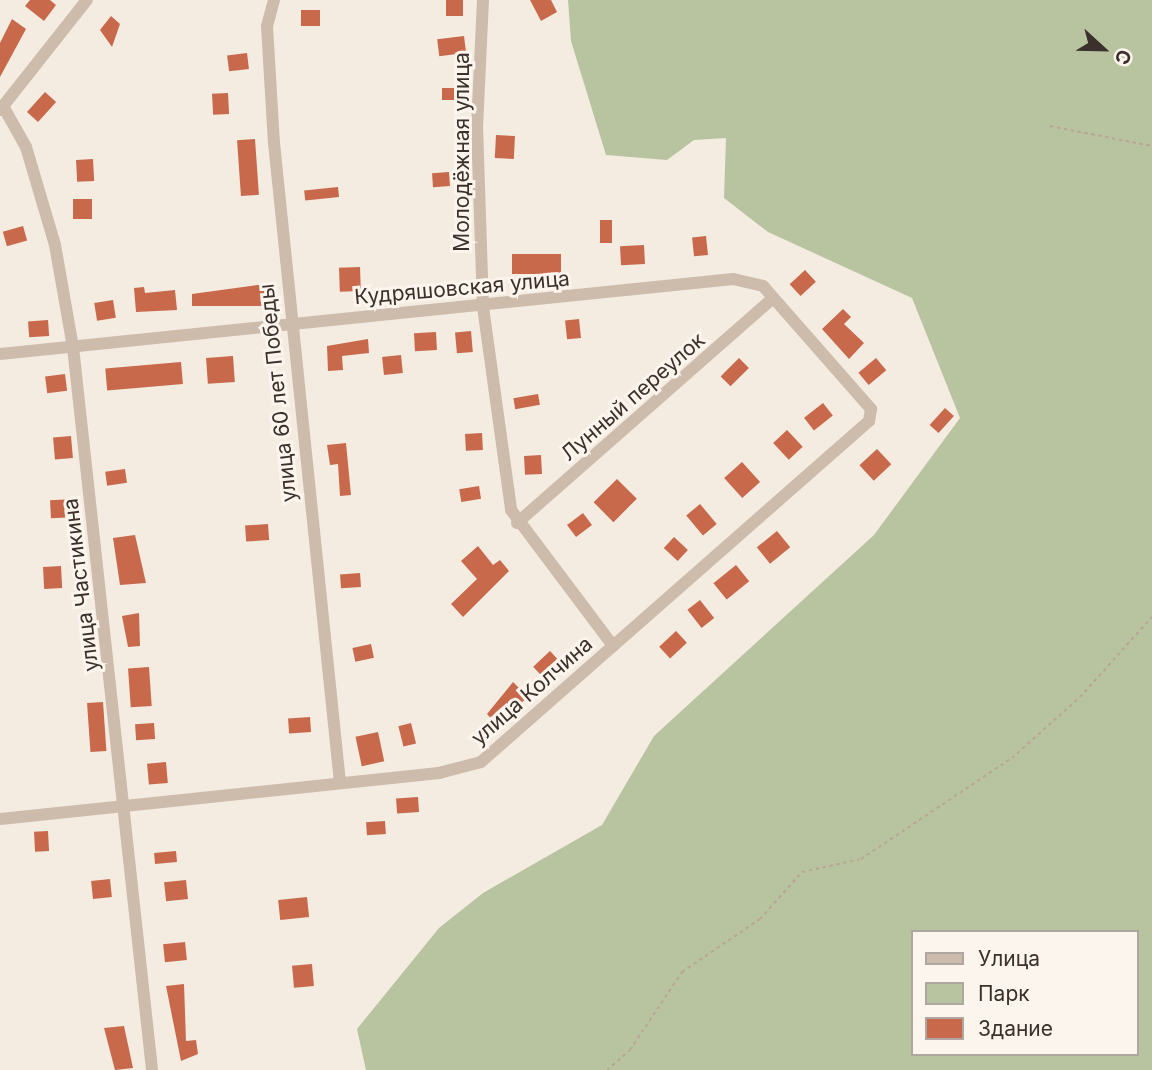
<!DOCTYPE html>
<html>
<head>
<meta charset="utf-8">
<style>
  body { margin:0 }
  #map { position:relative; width:1152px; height:1070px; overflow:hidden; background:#f4ebe1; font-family:Inter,sans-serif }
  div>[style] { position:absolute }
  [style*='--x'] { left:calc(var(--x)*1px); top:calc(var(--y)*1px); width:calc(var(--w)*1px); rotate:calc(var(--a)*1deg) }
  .green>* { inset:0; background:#b8c4a0 }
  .building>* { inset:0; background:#c8694b; transform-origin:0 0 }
  .path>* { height:2px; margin-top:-1px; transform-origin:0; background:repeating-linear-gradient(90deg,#b9a596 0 3.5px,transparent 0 7px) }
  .street>* { height:12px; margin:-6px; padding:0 6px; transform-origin:6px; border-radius:6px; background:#cdbbac }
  span { translate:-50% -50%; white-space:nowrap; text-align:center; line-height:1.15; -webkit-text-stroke:6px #fbf5ee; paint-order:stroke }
  .street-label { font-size:21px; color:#3b302b }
  .legend { position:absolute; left:911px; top:930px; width:228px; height:126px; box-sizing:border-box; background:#fbf5ee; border:2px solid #aea6a0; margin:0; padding:9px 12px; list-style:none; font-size:21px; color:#3b302b }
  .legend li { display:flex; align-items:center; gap:14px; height:35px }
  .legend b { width:35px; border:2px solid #aea6a0 }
  .north { position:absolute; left:1068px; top:14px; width:70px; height:70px; -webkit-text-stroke:5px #fbf5ee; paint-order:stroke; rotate:112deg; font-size:19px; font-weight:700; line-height:28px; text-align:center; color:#3b302b }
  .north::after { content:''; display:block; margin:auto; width:24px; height:32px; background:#3b302b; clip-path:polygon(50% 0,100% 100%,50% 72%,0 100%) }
</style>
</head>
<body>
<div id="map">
  <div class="green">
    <div style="clip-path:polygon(evenodd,568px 0,1152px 0,1152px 1070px,366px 1070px,357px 1029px,439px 928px,483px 893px,602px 825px,654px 736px,874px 535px,960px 418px,912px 298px,768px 232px,724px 198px,726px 138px,694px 140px,667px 160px,606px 155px,571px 41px,568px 0,912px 932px,1136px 932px,1136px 1054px,912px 1054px,912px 932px)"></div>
  </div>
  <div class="building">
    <div style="clip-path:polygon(30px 0,50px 0,56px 5px,44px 21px,25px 6px)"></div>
    <div style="left:446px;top:0;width:17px;height:16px"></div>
    <div style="clip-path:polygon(530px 0,551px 0,557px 12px,541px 21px)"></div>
    <div style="left:301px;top:10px;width:19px;height:16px"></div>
    <div style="clip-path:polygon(111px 16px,120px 24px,112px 47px,100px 30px)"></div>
    <div style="clip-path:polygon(12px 19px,26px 29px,0 77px,0 43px)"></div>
    <div style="left:464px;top:36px;width:17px;height:27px;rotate:83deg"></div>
    <div style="left:247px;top:53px;width:16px;height:20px;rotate:83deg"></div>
    <div style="left:463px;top:88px;width:12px;height:21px;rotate:90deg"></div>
    <div style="left:45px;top:92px;width:15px;height:27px;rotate:42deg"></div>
    <div style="left:228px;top:93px;width:21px;height:16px;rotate:87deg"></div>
    <div style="left:496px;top:135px;width:19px;height:23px;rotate:3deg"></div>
    <div style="left:255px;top:139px;width:56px;height:18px;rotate:86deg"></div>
    <div style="left:93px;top:159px;width:22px;height:17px;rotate:87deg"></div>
    <div style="left:449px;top:172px;width:14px;height:17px;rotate:86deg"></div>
    <div style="left:338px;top:187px;width:10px;height:34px;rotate:84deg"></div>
    <div style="left:73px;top:199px;width:19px;height:20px"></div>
    <div style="left:600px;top:220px;width:12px;height:23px"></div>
    <div style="left:23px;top:226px;width:15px;height:21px;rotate:74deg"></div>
    <div style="left:706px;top:236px;width:19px;height:14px;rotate:84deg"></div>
    <div style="left:644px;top:245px;width:19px;height:24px;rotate:87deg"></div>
    <div style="left:512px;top:254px;width:49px;height:20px"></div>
    <div style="left:360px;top:267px;width:24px;height:21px;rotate:88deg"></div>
    <div style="left:805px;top:270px;width:16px;height:21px;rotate:47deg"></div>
    <div style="clip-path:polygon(265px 284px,267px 306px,192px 306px,192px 294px)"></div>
    <div style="clip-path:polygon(144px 287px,145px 293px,175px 290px,177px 310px,136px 312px,134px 288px)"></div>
    <div style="left:113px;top:300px;width:18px;height:19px;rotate:81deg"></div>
    <div style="clip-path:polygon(843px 309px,851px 317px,844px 324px,864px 343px,849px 359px,822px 329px)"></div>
    <div style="left:579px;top:319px;width:19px;height:14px;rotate:84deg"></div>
    <div style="left:48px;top:320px;width:16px;height:20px;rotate:86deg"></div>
    <div style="left:471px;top:331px;width:21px;height:16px;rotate:85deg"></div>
    <div style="left:436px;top:332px;width:18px;height:22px;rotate:87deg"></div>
    <div style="clip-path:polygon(368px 339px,369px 353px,342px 356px,343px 370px,328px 371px,327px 346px)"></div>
    <div style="left:401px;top:355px;width:18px;height:19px;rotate:84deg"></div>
    <div style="left:233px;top:356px;width:26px;height:27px;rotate:86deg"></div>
    <div style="left:739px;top:358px;width:14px;height:26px;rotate:45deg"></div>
    <div style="left:876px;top:358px;width:16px;height:23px;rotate:50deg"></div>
    <div style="left:181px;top:362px;width:22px;height:76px;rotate:85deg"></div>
    <div style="left:65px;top:374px;width:17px;height:20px;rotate:83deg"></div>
    <div style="left:538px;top:394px;width:11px;height:25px;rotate:80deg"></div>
    <div style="left:823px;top:403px;width:16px;height:24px;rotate:52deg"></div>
    <div style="left:945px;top:408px;width:12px;height:23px;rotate:42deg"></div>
    <div style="left:787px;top:430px;width:23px;height:19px;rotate:47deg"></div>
    <div style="left:482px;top:433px;width:17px;height:17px;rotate:87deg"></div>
    <div style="left:71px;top:436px;width:22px;height:18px;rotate:85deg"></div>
    <div style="clip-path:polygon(346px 443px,351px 495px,340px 496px,338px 464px,330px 465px,327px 445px)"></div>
    <div style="left:877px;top:449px;width:21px;height:24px;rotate:47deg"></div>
    <div style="left:541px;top:455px;width:19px;height:17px;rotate:87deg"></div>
    <div style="left:742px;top:462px;width:27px;height:24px;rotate:48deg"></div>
    <div style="left:125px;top:469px;width:14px;height:20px;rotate:82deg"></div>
    <div style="left:617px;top:479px;width:28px;height:33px;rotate:45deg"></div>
    <div style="left:479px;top:486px;width:13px;height:20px;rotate:81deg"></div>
    <div style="left:75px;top:499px;width:18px;height:25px;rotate:87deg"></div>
    <div style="left:700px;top:504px;width:26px;height:18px;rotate:50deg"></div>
    <div style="left:583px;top:513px;width:15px;height:20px;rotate:53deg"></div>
    <div style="left:268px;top:524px;width:16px;height:23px;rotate:86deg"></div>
    <div style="left:777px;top:531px;width:21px;height:26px;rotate:51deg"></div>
    <div style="clip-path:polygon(135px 535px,146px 583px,120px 585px,113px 538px)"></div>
    <div style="left:674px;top:537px;width:19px;height:15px;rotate:43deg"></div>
    <div style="clip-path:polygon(478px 546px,493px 565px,500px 560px,509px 571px,463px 617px,451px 604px,477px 579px,461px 561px)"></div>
    <div style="left:736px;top:565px;width:21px;height:29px;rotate:51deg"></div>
    <div style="left:61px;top:566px;width:22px;height:18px;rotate:87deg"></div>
    <div style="left:360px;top:573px;width:14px;height:20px;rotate:86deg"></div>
    <div style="left:700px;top:600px;width:23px;height:16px;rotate:52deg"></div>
    <div style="clip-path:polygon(139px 613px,140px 646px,128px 647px,122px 616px)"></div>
    <div style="left:676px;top:631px;width:16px;height:23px;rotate:47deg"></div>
    <div style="left:371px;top:644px;width:14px;height:19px;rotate:78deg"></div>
    <div style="left:550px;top:651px;width:16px;height:23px;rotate:47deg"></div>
    <div style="left:149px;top:667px;width:39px;height:21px;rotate:86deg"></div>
    <div style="clip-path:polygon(513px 682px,528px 697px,496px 724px,487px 714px)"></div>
    <div style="left:103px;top:702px;width:49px;height:16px;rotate:86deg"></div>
    <div style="left:310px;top:717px;width:15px;height:22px;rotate:86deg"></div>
    <div style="left:154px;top:723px;width:16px;height:19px;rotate:86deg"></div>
    <div style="left:411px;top:723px;width:21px;height:13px;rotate:76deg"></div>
    <div style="left:378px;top:732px;width:30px;height:23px;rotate:78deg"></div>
    <div style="left:166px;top:762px;width:21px;height:19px;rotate:85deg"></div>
    <div style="left:418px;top:797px;width:15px;height:22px;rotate:86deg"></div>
    <div style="left:385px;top:821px;width:13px;height:19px;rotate:86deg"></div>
    <div style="left:48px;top:831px;width:20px;height:14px;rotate:87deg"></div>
    <div style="left:176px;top:851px;width:11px;height:22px;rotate:85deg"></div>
    <div style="left:110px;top:879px;width:18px;height:19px;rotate:84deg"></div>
    <div style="left:186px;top:880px;width:19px;height:22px;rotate:84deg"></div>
    <div style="left:307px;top:897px;width:20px;height:29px;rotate:84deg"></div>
    <div style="left:185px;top:942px;width:18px;height:22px;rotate:84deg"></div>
    <div style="left:312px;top:964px;width:22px;height:20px;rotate:85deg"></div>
    <div style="clip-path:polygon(184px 984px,186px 1041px,196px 1040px,198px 1054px,181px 1061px,166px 986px)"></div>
    <div style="clip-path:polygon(124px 1026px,133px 1068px,115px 1070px,104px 1028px)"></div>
  </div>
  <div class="path">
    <div style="--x:1050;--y:126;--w:104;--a:11.1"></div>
    <div style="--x:607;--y:1070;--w:30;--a:-41"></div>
    <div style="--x:630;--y:1050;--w:94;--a:-56.3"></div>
    <div style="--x:682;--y:972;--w:94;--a:-34.2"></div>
    <div style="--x:760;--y:919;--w:63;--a:-48.2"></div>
    <div style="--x:802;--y:872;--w:60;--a:-12.4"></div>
    <div style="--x:861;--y:859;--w:182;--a:-33.8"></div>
    <div style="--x:1012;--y:758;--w:91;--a:-41.9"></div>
    <div style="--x:1080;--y:697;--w:108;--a:-48"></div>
  </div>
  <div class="street">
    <div style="--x:274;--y:0;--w:27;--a:105"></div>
    <div style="--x:267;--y:26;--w:117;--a:86.6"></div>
    <div style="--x:274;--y:143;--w:643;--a:84.11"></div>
    <div style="--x:483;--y:0;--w:126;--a:92.7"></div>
    <div style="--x:477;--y:126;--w:181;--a:88.1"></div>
    <div style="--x:483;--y:307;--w:205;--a:82.1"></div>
    <div style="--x:511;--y:510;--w:170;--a:53.1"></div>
    <div style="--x:3;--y:106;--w:47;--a:60.7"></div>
    <div style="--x:26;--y:147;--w:102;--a:73.5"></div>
    <div style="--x:55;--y:245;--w:104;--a:80"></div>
    <div style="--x:73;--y:347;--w:727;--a:83.76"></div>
    <div style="--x:0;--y:110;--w:140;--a:-51.7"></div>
    <div style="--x:0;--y:354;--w:737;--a:-5.84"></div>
    <div style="--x:733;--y:279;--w:31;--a:13"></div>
    <div style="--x:763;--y:286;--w:164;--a:48.7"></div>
    <div style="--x:871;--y:409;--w:12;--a:99"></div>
    <div style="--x:869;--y:421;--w:517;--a:138.69"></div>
    <div style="--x:481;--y:762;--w:43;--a:165.3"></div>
    <div style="--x:439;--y:773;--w:441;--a:174"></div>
    <div style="--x:517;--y:523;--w:341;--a:-41.3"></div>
  </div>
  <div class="street-label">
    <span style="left:462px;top:152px;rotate:-90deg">Молодёжная улица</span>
    <span style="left:462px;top:288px;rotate:-5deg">Кудряшовская улица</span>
    <span style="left:278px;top:393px;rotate:-96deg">улица 60 лет Победы</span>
    <span style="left:633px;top:397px;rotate:-41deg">Лунный переулок</span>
    <span style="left:81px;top:585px;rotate:-97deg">улица Частикина</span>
    <span style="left:532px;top:691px;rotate:-41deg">улица Колчина</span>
  </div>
  <ul class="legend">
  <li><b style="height:9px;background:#cdbbac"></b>Улица</li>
  <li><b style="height:19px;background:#b8c4a0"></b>Парк</li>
  <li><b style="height:19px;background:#c8694b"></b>Здание</li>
  </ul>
  <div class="north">С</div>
</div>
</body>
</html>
